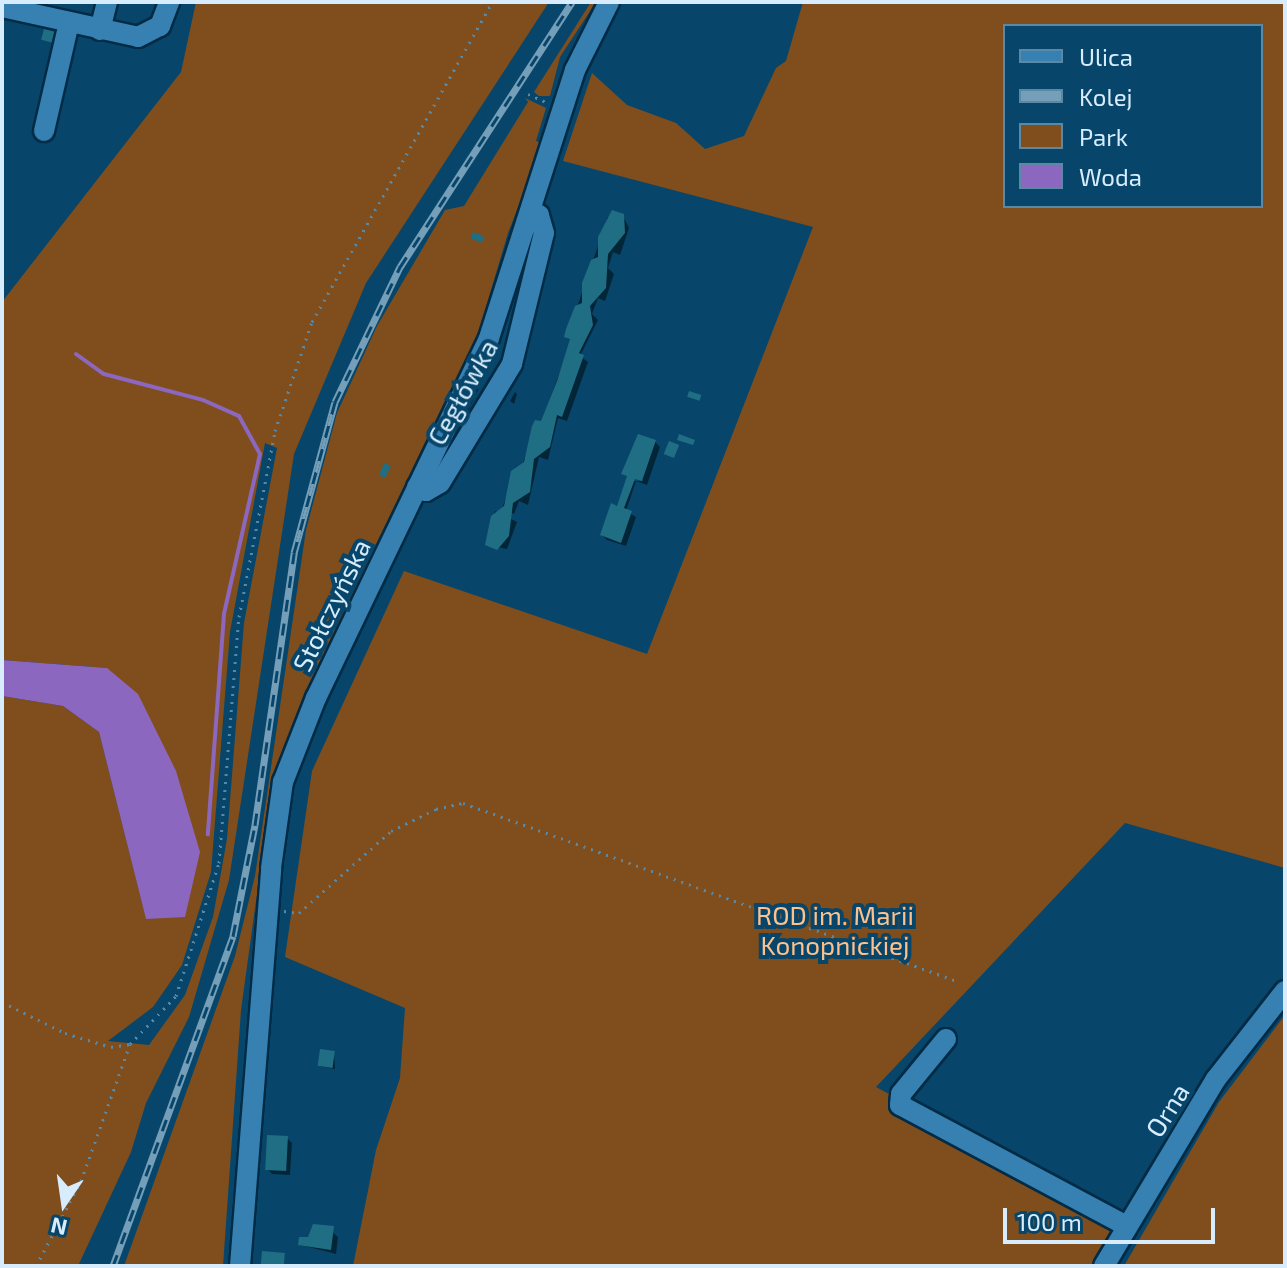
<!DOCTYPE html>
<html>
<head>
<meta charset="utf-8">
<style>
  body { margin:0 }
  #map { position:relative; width:1287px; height:1268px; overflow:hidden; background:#07466a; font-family:"Exo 2",sans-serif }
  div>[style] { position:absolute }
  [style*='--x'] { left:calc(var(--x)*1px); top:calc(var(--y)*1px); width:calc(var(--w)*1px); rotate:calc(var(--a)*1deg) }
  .green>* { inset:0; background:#804e1c }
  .water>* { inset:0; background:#8c67bf }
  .shadow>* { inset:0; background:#0007 }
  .stream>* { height:4px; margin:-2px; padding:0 2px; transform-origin:2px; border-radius:2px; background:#8c67bf }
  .building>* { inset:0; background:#206e84; transform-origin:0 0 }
  .path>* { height:3px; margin-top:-1.5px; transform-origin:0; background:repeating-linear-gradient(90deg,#5a89a5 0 2px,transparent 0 8px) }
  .roads { filter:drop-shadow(2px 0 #022b45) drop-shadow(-2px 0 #022b45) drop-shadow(0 2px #022b45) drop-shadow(0 -2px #022b45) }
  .minor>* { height:20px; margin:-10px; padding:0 10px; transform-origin:10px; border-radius:10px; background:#3780b2 }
  .rail>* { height:7px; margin-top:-3.5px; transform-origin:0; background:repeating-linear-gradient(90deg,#07466a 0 12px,#759eb8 0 24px); box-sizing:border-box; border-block:2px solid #759eb8 }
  span { translate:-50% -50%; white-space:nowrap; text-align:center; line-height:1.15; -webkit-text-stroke:8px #07466a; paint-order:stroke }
  .street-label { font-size:26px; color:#d7edfd }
  .park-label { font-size:26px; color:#ffc18c }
  .frame { position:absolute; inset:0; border:4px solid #d7edfd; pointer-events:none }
  .legend { position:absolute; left:1003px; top:24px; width:260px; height:184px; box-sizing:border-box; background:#07466a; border:2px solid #5a89a5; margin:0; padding:10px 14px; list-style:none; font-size:24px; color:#d7edfd }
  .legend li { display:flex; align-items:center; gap:16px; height:40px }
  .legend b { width:40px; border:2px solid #5a89a5 }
  .north { position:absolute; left:24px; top:1164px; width:80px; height:80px; -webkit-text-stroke:6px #07466a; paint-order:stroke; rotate:193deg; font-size:22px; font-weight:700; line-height:32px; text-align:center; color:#d7edfd }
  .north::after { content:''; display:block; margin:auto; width:28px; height:36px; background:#d7edfd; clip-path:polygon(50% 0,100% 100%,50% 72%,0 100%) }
  .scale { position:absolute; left:1003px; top:1208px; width:212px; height:36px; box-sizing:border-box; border:4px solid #d7edfd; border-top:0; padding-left:10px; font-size:24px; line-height:28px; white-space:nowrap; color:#d7edfd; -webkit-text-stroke:6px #07466a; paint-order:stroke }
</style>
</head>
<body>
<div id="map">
  <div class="green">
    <div style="clip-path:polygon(evenodd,196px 2px,549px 2px,366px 283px,294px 454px,229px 880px,189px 1017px,146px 1103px,131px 1152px,78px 1266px,2px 1266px,2px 696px,63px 706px,99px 732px,146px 918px,107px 668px,2px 660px,2px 302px,181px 72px,196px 2px,265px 443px,277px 448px,244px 623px,227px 839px,213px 917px,185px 995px,149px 1045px,108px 1041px,153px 1007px,182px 965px,211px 872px,230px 632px,265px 443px)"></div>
    <div style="clip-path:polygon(591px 2px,596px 2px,560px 57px,550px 96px,539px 96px,534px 92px)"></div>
    <div style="clip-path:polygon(evenodd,803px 2px,1285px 2px,1285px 868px,1125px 823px,876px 1087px,1123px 1219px,1101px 1266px,353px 1266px,376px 1150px,400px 1078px,405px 1008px,285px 957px,312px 771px,404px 571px,647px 654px,813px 227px,563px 161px,592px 73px,627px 105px,676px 123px,705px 149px,744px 136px,776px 68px,786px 61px,803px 2px,1005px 26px,1261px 26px,1261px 206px,1005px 206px,1005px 26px)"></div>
    <div style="clip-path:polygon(525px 98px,546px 108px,536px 141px,543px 144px,508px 233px,477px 337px,284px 752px,271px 792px,241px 1010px,223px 1266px,124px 1266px,235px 956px,255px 876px,306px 530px,337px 413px,377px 326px,445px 210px,464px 206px,528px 102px)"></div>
    <div style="clip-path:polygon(1285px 1015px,1285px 1266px,1124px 1266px,1219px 1102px)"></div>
  </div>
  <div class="water">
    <div style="clip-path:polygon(2px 660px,107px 668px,138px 694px,176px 771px,200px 852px,185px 917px,146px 919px,99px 732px,63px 706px,2px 696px)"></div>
  </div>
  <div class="shadow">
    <div style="clip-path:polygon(623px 216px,629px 228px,620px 255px,613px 252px,608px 268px,614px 274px,605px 301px,598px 298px,592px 314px,598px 320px,580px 356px,588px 362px,567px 421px,558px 418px,548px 460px,539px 457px,528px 505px,519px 501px,514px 514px,502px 509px,516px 467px,528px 471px,522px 465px,528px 450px,549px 426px,546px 410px,571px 341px,567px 336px,608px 217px,618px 220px)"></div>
    <div style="clip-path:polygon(515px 392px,517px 394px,514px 404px,510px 401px)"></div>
    <div style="clip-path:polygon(655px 442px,660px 447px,647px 485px,636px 481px,626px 511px,636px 517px,626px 546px,607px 540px,602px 535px,634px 481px,644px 481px,623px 473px)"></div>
    <div style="clip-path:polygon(495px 511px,517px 522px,507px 549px,487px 545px)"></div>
    <div style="clip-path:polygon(334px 1053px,335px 1069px,320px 1066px)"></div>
    <div style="clip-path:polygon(287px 1138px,292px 1143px,290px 1175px,272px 1174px,267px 1169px)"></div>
    <div style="clip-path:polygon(332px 1232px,338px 1237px,336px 1254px,301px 1245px)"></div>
  </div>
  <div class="stream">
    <div style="--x:76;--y:354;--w:34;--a:36"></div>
    <div style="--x:104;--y:374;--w:102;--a:14.7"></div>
    <div style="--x:203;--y:400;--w:39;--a:24"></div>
    <div style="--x:239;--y:416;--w:43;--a:61.1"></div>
    <div style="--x:260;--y:454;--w:164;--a:102.7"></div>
    <div style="--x:224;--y:614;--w:221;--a:94.2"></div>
  </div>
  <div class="building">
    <div style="left:44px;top:29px;width:11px;height:11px;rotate:15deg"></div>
    <div style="clip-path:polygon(612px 210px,624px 214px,625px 233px,608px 254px,606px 288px,590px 306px,593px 325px,579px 353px,584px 355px,562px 417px,557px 415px,550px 447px,534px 459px,530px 492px,513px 503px,509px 536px,497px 550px,485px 545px,491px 516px,504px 506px,511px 471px,524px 462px,532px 426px,535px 420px,541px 421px,557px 381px,570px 339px,564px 337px,566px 329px,575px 306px,582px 303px,582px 283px,591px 260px,598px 257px,598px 237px)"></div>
    <div style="left:473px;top:232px;width:12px;height:7px;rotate:20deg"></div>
    <div style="left:689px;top:391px;width:13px;height:6px;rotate:18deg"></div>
    <div style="clip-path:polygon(638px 434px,656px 440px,642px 481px,635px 479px,624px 508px,632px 511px,621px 543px,600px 535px,611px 503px,617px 506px,627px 476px,621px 474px)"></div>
    <div style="clip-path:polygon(679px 434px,695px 440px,693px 445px,677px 440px)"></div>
    <div style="left:669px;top:441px;width:11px;height:14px;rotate:22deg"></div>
    <div style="clip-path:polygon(384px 463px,391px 466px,385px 478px,379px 475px)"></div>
    <div style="left:320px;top:1049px;width:15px;height:17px;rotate:8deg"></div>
    <div style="left:267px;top:1135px;width:21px;height:35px;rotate:3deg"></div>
    <div style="clip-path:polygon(313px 1224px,334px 1226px,331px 1250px,298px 1245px,299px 1237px,308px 1237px)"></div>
    <div style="left:262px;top:1251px;width:23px;height:15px;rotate:5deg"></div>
  </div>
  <div class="path">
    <div style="--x:528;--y:94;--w:20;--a:24"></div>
    <div style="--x:284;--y:911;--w:15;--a:8"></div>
    <div style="--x:299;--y:913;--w:123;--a:-41.7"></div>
    <div style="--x:391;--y:831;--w:50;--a:-26.1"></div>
    <div style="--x:436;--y:809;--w:28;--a:-13"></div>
    <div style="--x:463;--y:803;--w:525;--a:19.82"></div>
    <div style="--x:2;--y:1002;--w:70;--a:26.2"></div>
    <div style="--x:65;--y:1033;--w:48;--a:16.9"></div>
    <div style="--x:111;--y:1047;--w:19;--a:-9"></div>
    <div style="--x:130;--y:1044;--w:66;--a:-46.2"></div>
    <div style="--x:176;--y:996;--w:140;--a:-72.1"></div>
    <div style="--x:219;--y:863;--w:247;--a:-85.4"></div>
    <div style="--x:239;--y:617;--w:189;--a:-79"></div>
    <div style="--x:275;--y:431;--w:115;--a:-71.3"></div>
    <div style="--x:312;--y:322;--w:367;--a:-60.6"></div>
    <div style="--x:36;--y:1266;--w:96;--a:-62.1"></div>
    <div style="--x:81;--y:1181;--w:145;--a:-70.3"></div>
  </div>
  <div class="roads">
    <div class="minor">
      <div style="--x:2;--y:7;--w:139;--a:12.4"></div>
      <div style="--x:138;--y:37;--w:25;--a:-27"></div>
      <div style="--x:160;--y:26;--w:26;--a:-69"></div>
      <div style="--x:100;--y:30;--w:29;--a:-76"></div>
      <div style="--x:44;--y:131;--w:111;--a:-77"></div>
      <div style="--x:417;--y:487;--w:10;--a:24"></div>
      <div style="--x:426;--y:491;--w:16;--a:-30"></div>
      <div style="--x:440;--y:483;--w:139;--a:-58.8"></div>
      <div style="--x:512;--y:364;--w:135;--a:-76.3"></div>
      <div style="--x:544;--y:233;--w:19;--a:-106"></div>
      <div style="--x:539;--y:215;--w:9;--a:-162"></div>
      <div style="--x:946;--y:1039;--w:71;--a:129.3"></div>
      <div style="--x:901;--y:1094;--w:11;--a:95"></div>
      <div style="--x:900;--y:1105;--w:257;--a:28.1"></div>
      <div style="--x:240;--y:1266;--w:399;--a:-85.5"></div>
      <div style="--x:271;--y:868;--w:87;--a:-82.1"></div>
      <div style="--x:283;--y:782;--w:90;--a:-68.6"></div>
      <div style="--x:316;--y:698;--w:399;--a:-64.3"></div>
      <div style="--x:489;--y:338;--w:281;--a:-72.2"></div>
      <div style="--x:575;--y:70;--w:76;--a:-63.4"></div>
      <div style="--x:1104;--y:1266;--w:218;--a:-59.1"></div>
      <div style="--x:1216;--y:1079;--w:112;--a:-51.9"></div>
    </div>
  </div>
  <div class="rail">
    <div style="--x:113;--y:1266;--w:351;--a:-70"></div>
    <div style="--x:233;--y:936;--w:113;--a:-78.8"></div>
    <div style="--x:255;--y:825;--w:275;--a:-81.8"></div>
    <div style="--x:294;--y:553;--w:156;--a:-74.8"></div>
    <div style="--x:335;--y:402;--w:150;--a:-64.3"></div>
    <div style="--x:400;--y:267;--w:316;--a:-57"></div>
  </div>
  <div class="street-label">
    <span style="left:462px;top:392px;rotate:-61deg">Cegłówka</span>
    <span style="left:331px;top:605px;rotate:-64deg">Stołczyńska</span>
    <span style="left:1167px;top:1110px;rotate:-58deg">Orna</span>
  </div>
  <div class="park-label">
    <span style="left:835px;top:930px">ROD im. Marii<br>Konopnickiej</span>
  </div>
  <div class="frame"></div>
  <ul class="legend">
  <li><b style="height:10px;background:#3780b2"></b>Ulica</li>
  <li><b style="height:10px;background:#759eb8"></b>Kolej</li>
  <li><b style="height:22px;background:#804e1c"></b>Park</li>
  <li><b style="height:22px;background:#8c67bf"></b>Woda</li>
  </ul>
  <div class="north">N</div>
  <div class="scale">100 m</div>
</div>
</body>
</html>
